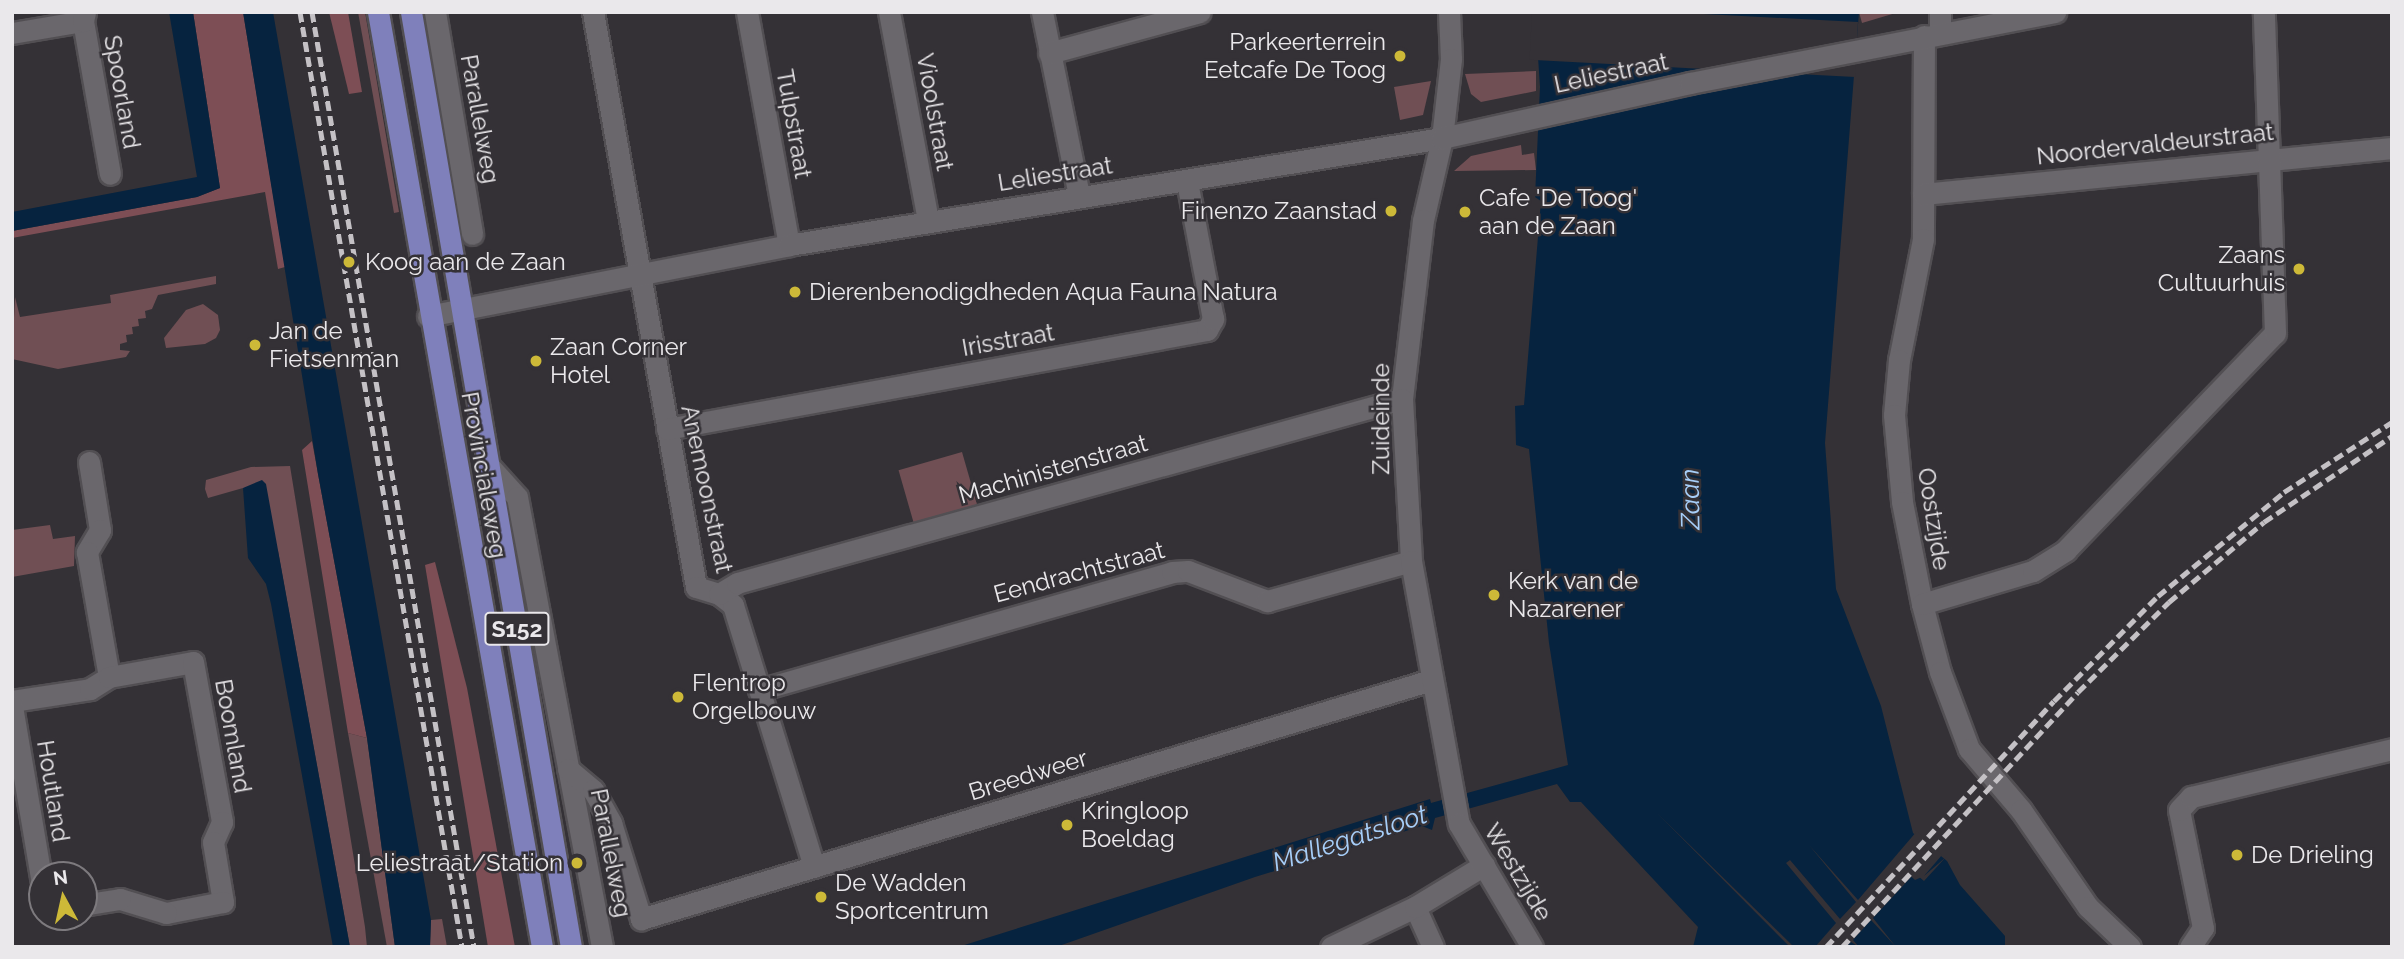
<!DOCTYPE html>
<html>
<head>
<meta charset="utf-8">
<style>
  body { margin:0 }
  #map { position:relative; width:2404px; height:959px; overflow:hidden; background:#343136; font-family:Raleway,sans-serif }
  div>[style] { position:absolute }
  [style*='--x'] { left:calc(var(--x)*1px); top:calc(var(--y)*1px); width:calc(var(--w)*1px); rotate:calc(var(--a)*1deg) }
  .green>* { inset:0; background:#704f54; transform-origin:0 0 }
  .forest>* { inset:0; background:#7d4e55 }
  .water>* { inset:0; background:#06233f }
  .pier>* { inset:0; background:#343136; transform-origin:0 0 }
  .roads { filter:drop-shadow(2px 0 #524f53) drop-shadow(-2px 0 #524f53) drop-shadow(0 2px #524f53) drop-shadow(0 -2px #524f53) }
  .minor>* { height:21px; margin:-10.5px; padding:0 10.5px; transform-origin:10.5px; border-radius:10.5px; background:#6a676c }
  .tertiary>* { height:21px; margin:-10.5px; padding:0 10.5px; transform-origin:10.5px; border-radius:10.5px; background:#6a676c }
  .primary>* { height:21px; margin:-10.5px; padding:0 10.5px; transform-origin:10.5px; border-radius:10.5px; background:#7f80bb }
  .rail>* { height:5px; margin-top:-2.5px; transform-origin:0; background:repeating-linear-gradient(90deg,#c4c1c5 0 10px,transparent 0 15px) }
  .dots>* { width:19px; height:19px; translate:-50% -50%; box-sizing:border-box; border:4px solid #343136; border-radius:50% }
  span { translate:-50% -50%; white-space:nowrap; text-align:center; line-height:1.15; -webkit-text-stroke:5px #343136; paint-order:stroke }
  .shield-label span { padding:2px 5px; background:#343136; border:2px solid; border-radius:5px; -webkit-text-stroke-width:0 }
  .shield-label { font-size:23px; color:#eae8eb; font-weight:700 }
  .poi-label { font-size:24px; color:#eae8eb }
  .right { translate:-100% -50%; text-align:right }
  .left { translate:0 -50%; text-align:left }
  .street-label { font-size:24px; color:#eae8eb }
  .water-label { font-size:26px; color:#a6cef9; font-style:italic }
  .frame { position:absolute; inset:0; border:14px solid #eae8eb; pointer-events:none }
  .north { position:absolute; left:28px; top:861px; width:70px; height:70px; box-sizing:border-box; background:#343136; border:2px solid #7d7a7e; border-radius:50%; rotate:352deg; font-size:19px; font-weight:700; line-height:28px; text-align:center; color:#eae8eb }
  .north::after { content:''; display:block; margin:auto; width:24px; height:32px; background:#cdb938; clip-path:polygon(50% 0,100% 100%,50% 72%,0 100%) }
</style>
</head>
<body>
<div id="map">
  <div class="green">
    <div style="clip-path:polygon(358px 12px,365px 12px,399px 212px,394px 213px)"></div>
    <div style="clip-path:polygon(1859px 12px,1899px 12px,1862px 23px)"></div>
    <div style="clip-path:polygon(1536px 71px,1536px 91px,1481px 102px,1471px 94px,1465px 74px)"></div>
    <div style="clip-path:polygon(1431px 81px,1423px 115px,1400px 120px,1394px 87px)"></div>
    <div style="clip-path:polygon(1521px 145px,1522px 155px,1534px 153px,1536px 170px,1454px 171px,1471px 156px)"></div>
    <div style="clip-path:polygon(216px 276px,216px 284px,158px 295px,152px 309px,145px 311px,146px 318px,138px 319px,139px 326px,132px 327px,133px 334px,126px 335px,127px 342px,120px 344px,120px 350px,130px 351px,126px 357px,58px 369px,12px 359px,15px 297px,20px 317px,111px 303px,110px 295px)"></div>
    <div style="clip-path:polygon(203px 304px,218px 315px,220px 330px,216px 338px,205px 344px,166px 348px,164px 338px,186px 310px)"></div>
    <div style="left:962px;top:452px;width:55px;height:66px;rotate:74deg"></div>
    <div style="clip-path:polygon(290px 466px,365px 927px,367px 947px,350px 947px,278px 551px,243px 488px,208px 498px,205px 489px,206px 480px,251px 467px)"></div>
    <div style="clip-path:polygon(50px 525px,53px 539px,75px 536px,74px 566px,12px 577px,12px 530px)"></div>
    <div style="clip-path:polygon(348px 733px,367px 738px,395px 947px,387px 947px)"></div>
    <div style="clip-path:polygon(442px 919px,447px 947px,430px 947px,431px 920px)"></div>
  </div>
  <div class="forest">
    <div style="clip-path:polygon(193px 12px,243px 12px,285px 267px,278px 269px,265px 192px,12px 238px,12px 231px,197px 197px,220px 188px)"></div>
    <div style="clip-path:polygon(329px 12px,348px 12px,362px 92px,349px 94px)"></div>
    <div style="clip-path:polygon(312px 441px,318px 474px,367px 738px,348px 733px,302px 450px)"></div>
    <div style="clip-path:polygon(435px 562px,467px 688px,515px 947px,488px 947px,425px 565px)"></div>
  </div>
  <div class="water">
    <div style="clip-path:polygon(169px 12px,193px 12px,220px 188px,197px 197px,12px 231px,12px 212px,197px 177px)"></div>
    <div style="clip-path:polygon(243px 12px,273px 12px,431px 920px,430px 947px,395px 947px,367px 738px,318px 474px)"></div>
    <div style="clip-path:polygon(evenodd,1535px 12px,1859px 12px,1825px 443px,1836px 589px,1881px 706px,1913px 833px,1947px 861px,1960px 885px,2005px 936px,2005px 947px,1693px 947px,1698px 927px,1581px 802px,1570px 802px,1557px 784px,1435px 818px,1432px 830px,1422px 826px,1255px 877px,1056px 947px,958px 947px,1430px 799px,1431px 803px,1568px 765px,1549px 643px,1529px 449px,1516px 445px,1515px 406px,1524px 405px,1541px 201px,1535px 197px,1540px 87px,1535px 12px,1899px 852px,1923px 875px,1924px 876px,1915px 880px,1895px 862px,1899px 852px)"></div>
    <div style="clip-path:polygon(262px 480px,266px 484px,350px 947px,333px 947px,271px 604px,266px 584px,248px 558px,243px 488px)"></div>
  </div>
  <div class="pier">
    <div style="left:1858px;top:22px;width:55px;height:326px;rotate:93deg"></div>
    <div style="clip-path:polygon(1656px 812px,1794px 947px,1790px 947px)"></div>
    <div style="clip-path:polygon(1917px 831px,1942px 855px,1924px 876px,1946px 857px,1924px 881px,1899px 860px,1914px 874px,1873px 918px,1896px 947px,1871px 920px,1853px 940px,1859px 947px,1851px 942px,1846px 947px,1815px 947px,1836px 923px,1786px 863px,1790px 860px,1840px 919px,1856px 902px,1809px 845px,1858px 900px)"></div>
  </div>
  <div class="roads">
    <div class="minor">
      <div style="--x:435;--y:12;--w:225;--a:80.5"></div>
      <div style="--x:593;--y:12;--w:584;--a:79.84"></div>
      <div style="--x:696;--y:587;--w:24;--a:17"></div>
      <div style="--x:719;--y:594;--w:18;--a:38"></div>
      <div style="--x:733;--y:605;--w:274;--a:72.8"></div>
      <div style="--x:747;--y:12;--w:237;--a:79.8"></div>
      <div style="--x:889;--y:12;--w:213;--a:79.4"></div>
      <div style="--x:1042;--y:12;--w:188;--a:78.6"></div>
      <div style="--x:1940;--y:12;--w:21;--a:90"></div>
      <div style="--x:83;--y:21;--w:155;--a:80"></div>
      <div style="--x:12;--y:33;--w:72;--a:-9.6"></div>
      <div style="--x:83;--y:21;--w:9;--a:-77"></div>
      <div style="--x:1924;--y:36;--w:203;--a:90.3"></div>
      <div style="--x:1923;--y:239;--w:123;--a:101.2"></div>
      <div style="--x:1899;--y:360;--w:55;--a:95.2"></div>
      <div style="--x:1894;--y:415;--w:87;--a:84.7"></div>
      <div style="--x:1902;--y:502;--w:104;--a:78.9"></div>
      <div style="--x:1922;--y:604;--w:70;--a:75.2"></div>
      <div style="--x:1940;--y:672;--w:82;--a:69.4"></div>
      <div style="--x:1969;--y:749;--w:80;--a:49.6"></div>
      <div style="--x:2021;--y:810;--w:118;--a:55.4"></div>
      <div style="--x:2088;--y:907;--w:58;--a:43.6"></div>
      <div style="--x:1049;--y:53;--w:156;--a:-15.2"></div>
      <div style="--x:1923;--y:194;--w:471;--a:-5.6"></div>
      <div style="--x:667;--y:429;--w:549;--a:-10.39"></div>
      <div style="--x:1207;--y:330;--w:13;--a:-61"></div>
      <div style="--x:1213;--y:319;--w:140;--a:-100.7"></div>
      <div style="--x:89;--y:462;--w:69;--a:80.8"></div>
      <div style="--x:100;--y:530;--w:26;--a:121"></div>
      <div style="--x:87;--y:552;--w:127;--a:80"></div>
      <div style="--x:490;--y:467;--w:40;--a:48"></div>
      <div style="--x:517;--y:497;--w:458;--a:79.3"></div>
      <div style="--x:719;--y:594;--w:21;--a:-31"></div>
      <div style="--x:737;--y:583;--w:690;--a:-15.47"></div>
      <div style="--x:1922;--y:604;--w:116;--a:-16.6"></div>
      <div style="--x:2033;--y:571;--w:39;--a:-32"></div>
      <div style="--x:2066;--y:550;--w:301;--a:-46.1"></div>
      <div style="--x:2275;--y:333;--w:321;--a:-92"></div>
      <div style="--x:759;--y:690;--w:430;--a:-15.9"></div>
      <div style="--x:1172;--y:572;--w:16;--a:-4"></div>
      <div style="--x:1188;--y:571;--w:85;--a:20.8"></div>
      <div style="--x:1267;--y:601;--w:149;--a:-15.5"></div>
      <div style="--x:12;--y:701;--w:79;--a:-8.7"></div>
      <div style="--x:90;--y:689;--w:22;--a:-32"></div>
      <div style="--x:109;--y:677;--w:85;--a:-10.1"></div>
      <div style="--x:193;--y:662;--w:163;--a:79.7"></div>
      <div style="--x:222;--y:822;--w:22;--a:114"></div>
      <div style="--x:213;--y:842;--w:61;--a:80.5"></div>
      <div style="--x:223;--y:902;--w:58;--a:169.1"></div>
      <div style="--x:166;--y:913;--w:48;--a:-163.1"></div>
      <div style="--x:120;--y:899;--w:36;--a:171"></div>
      <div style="--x:12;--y:706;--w:181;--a:80.4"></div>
      <div style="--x:568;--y:769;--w:33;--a:40"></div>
      <div style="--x:593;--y:790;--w:38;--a:61"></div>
      <div style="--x:611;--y:823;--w:101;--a:72.6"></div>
      <div style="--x:641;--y:919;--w:825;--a:-16.83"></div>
      <div style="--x:1415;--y:907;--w:44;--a:65.8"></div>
      <div style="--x:1331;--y:947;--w:93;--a:-25.5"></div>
      <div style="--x:1415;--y:907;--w:81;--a:-31.3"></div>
      <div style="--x:2190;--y:947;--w:23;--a:-56"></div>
      <div style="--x:2203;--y:928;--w:120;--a:-101.5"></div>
      <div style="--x:2179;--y:810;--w:18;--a:-47"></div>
      <div style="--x:2191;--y:797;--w:207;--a:-13.4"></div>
    </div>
    <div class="tertiary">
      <div style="--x:1449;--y:12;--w:47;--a:87.6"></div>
      <div style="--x:1451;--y:59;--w:80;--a:96.5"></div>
      <div style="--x:1442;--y:138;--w:84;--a:103"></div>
      <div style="--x:1423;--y:220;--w:180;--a:96.7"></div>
      <div style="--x:1402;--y:399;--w:162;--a:86.8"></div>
      <div style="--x:1411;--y:561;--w:267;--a:79.7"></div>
      <div style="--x:1459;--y:824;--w:143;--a:59.3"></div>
      <div style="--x:428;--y:316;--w:368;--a:-11.1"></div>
      <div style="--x:789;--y:245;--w:662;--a:-9.31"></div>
      <div style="--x:1442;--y:138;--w:254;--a:-12.5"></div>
      <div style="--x:1690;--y:83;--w:372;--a:-11"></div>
    </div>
    <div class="primary">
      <div style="--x:378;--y:12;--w:949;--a:80.05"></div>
      <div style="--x:411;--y:12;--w:949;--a:80.29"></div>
    </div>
  </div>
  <div class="rail">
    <div style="--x:300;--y:12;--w:949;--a:80.17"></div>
    <div style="--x:312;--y:12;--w:949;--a:80.17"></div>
    <div style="--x:1826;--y:947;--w:335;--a:-47.2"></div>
    <div style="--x:2054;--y:701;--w:148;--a:-45.3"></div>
    <div style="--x:2158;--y:596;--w:163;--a:-39.5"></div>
    <div style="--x:2284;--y:492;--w:129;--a:-32.9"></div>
    <div style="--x:1842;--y:947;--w:347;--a:-47.2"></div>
    <div style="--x:2078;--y:692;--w:128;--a:-44.7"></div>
    <div style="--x:2169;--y:602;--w:124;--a:-40.1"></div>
    <div style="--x:2264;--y:522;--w:154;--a:-33.9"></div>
  </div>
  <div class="dots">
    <div style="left:1400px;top:56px;background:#cdb938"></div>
    <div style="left:1391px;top:211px;background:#cdb938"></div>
    <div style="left:1465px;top:212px;background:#cdb938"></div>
    <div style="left:349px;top:262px;background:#cdb938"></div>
    <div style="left:2299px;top:269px;background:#cdb938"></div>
    <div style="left:795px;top:292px;background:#cdb938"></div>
    <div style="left:255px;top:345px;background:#cdb938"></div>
    <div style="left:536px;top:361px;background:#cdb938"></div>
    <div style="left:1494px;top:595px;background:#cdb938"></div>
    <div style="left:678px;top:697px;background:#cdb938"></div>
    <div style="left:1067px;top:825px;background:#cdb938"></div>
    <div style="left:2237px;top:855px;background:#cdb938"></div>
    <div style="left:577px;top:863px;background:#cdb938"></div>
    <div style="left:821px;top:897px;background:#cdb938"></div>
  </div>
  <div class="shield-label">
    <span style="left:517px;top:629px">S152</span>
  </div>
  <div class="poi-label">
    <span class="right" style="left:1386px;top:56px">Parkeerterrein<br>Eetcafe De Toog</span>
    <span class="left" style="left:1479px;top:212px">Cafe 'De Toog'<br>aan de Zaan</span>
    <span class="right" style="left:1377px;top:211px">Finenzo Zaanstad</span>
    <span class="right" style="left:2285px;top:269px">Zaans<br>Cultuurhuis</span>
    <span class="left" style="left:365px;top:262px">Koog aan de Zaan</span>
    <span class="left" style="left:809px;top:292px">Dierenbenodigdheden Aqua Fauna Natura</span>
    <span class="left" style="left:269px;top:345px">Jan de<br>Fietsenman</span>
    <span class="left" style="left:550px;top:361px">Zaan Corner<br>Hotel</span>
    <span class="left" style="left:1508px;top:595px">Kerk van de<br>Nazarener</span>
    <span class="left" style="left:692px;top:697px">Flentrop<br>Orgelbouw</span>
    <span class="left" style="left:1081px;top:825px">Kringloop<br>Boeldag</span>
    <span class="left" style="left:2251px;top:855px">De Drieling</span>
    <span class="right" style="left:563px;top:863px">Leliestraat/Station</span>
    <span class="left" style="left:835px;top:897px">De Wadden<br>Sportcentrum</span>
  </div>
  <div class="street-label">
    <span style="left:1611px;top:73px;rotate:-12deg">Leliestraat</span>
    <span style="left:122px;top:92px;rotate:80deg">Spoorland</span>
    <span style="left:935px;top:112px;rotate:80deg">Vioolstraat</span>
    <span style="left:480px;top:119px;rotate:80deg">Parallelweg</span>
    <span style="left:794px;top:124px;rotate:80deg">Tulpstraat</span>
    <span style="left:2155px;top:144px;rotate:-6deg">Noordervaldeurstraat</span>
    <span style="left:1055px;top:174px;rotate:-9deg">Leliestraat</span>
    <span style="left:1008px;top:340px;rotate:-10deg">Irisstraat</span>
    <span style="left:1381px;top:419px;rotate:-90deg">Zuideinde</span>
    <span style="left:1053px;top:469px;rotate:-16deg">Machinistenstraat</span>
    <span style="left:484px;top:475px;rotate:80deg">Provincialeweg</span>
    <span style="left:707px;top:489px;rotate:78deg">Anemoonstraat</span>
    <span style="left:1934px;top:519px;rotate:81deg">Oostzijde</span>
    <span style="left:1079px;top:572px;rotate:-15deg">Eendrachtstraat</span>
    <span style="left:233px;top:736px;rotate:80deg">Boomland</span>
    <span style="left:1028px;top:775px;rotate:-17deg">Breedweer</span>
    <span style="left:53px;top:791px;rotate:81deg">Houtland</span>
    <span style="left:611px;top:853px;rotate:79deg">Parallelweg</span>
    <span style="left:1518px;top:872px;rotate:59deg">Westzijde</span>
  </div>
  <div class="water-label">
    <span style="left:1691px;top:499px;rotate:-91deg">Zaan</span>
    <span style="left:1350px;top:839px;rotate:-18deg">Mallegatsloot</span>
  </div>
  <div class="frame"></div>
  <div class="north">N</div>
</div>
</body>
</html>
